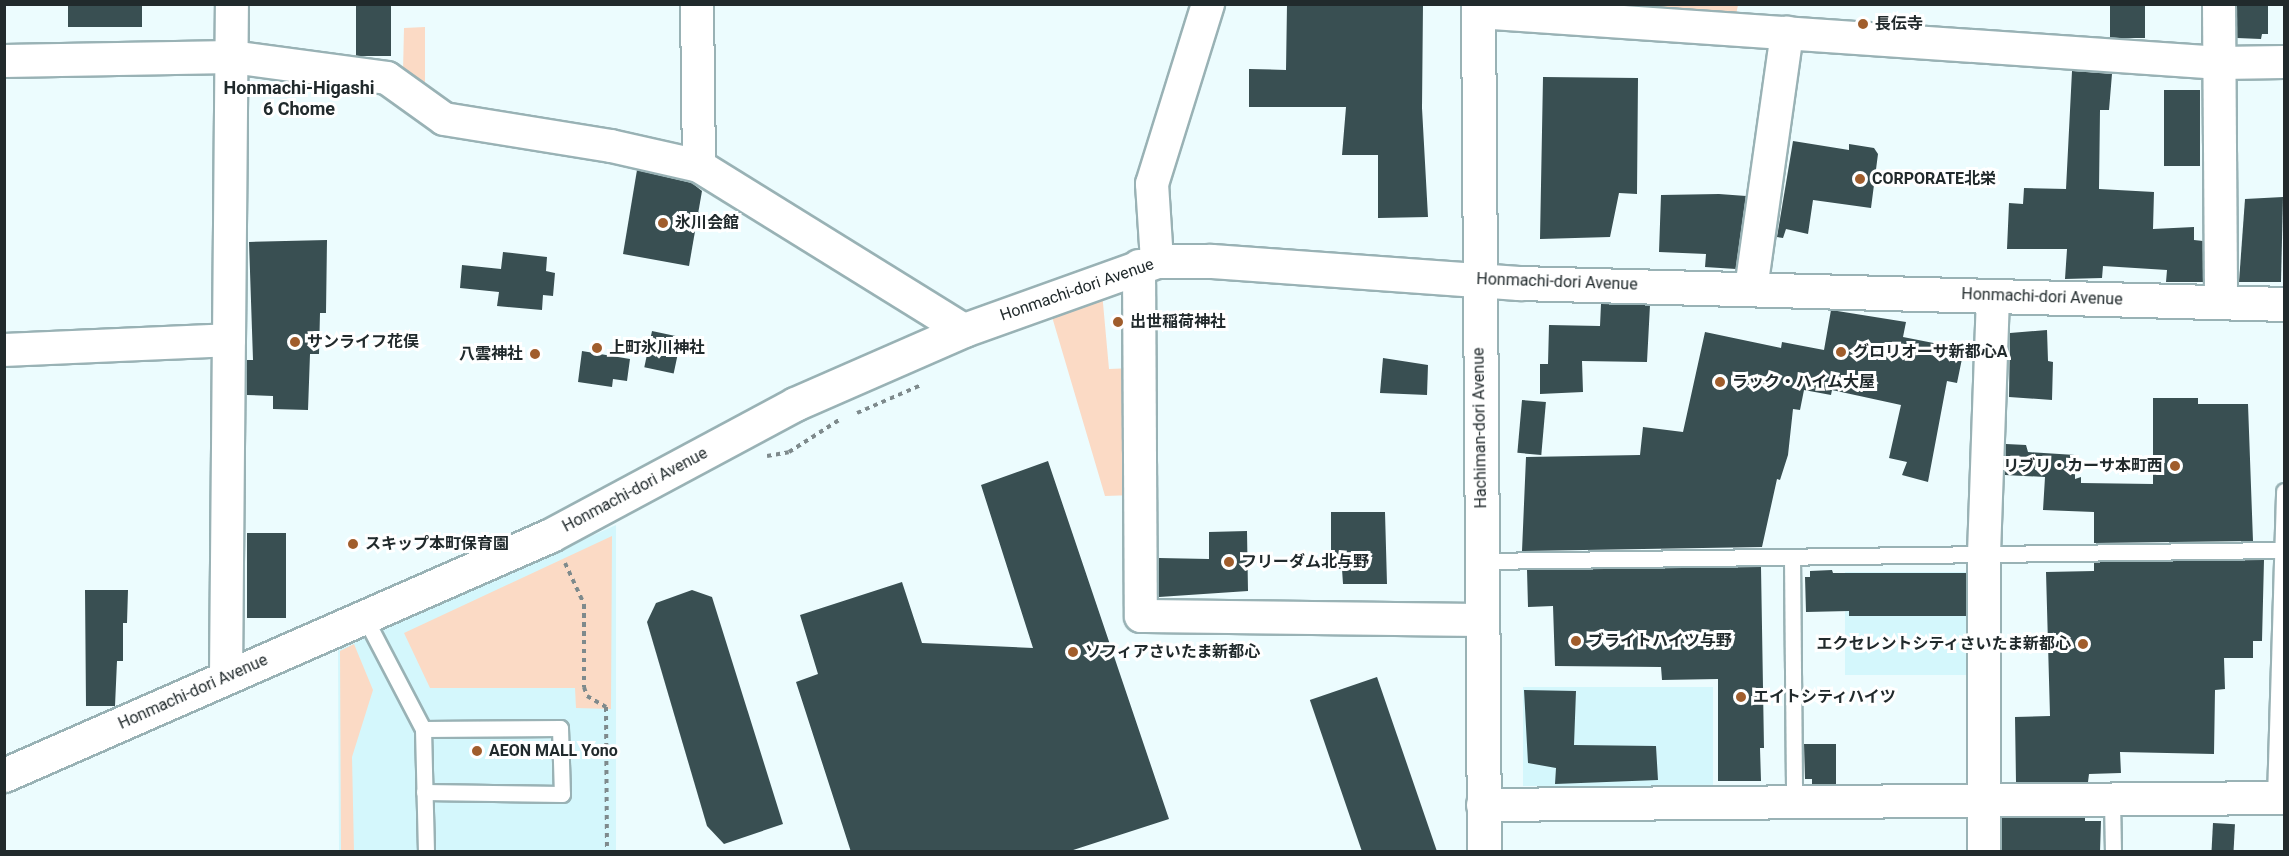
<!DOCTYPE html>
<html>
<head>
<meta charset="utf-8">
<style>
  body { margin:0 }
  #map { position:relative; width:2289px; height:856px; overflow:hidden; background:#ecfcfe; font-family:Roboto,"Noto Sans JP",sans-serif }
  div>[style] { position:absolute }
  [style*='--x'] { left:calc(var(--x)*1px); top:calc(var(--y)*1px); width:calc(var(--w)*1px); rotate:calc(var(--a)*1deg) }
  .built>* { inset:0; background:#d4f7fc; transform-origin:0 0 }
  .green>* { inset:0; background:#fbdac5 }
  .building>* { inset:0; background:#394f52; transform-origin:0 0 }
  .path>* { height:4px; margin-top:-2px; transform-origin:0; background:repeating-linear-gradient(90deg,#7e8a8c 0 4.5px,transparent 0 9px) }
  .roads { filter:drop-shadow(2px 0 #99b2b5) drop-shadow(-2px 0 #99b2b5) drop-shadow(0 2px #99b2b5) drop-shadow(0 -2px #99b2b5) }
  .lane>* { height:15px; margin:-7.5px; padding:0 7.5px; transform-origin:7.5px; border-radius:7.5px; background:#fff }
  .street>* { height:32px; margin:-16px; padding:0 16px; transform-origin:16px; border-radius:16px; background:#fff }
  .secondary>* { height:33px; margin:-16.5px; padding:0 16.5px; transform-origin:16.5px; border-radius:16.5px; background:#fff }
  .dots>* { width:16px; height:16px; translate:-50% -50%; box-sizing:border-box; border:3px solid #fff; border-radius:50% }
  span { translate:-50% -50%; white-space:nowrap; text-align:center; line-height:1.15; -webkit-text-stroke:6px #fff; paint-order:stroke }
  .poi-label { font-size:16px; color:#212a2c; font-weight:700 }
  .left { translate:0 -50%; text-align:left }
  .right { translate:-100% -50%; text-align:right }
  .street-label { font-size:16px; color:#212a2c }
  .neighbourhood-label { font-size:18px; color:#212a2c; font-weight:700 }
  .frame { position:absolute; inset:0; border:6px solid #212a2c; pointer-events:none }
</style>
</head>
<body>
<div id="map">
  <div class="built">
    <div style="clip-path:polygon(616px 525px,616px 851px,339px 851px,338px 650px)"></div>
    <div style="left:1845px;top:572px;width:124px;height:103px"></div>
    <div style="left:1523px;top:687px;width:190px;height:99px"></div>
  </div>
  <div class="green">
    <div style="clip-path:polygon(1637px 4px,1738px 5px,1736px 15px,1637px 8px)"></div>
    <div style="clip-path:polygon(425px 27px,425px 85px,403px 72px,404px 28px)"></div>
    <div style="clip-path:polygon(1102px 292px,1109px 369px,1133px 368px,1135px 495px,1105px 496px,1050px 310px)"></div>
    <div style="clip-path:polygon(612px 536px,611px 709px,576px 708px,575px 688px,430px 688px,404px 633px)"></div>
    <div style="clip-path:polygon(354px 644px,373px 690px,352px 757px,354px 851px,341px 851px,340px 651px)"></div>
  </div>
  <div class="building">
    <div style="left:68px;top:4px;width:74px;height:23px"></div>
    <div style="left:356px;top:4px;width:35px;height:52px"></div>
    <div style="clip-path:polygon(1287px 4px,1423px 4px,1422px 108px,1428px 217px,1378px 218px,1378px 155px,1342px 155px,1346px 107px,1249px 107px,1249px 69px,1286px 70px)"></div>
    <div style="left:2110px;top:4px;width:35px;height:34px"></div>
    <div style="clip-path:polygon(2237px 4px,2268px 4px,2268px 34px,2262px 34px,2261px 39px,2237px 38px)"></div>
    <div style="clip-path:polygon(2072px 71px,2112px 74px,2109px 110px,2100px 110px,2099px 189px,2154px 192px,2153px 229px,2194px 227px,2194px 240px,2203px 241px,2203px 282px,2166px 282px,2167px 270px,2103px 266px,2102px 278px,2065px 279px,2067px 249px,2007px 249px,2009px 203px,2023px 204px,2024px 188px,2066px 189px)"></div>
    <div style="clip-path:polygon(1543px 77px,1638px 78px,1637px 194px,1619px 193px,1610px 237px,1540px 239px)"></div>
    <div style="left:2164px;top:90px;width:36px;height:76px"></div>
    <div style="clip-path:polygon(1793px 141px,1849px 150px,1849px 144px,1874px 148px,1878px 154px,1871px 208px,1813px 200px,1808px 234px,1786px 229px,1783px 238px,1777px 237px)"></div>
    <div style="clip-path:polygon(637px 170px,692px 183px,702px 191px,689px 266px,623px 254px)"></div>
    <div style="clip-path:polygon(1719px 194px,1746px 196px,1736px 269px,1705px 267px,1706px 254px,1659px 252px,1661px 195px)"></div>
    <div style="clip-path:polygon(2283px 197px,2281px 282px,2239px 282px,2245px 199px)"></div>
    <div style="clip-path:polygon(327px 240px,326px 313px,320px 313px,319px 354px,310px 354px,308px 410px,273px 409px,273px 396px,247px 395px,247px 360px,253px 360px,249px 242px)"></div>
    <div style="clip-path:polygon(503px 252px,547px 257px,546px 271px,555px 273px,553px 296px,543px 295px,542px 310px,497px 306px,499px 292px,460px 288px,462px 265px,501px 269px)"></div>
    <div style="clip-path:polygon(1601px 304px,1650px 305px,1647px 362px,1582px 361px,1583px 392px,1540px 394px,1540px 364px,1548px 364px,1549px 325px,1600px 326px)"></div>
    <div style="clip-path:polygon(1831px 310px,1906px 322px,1903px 337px,1964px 349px,1957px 383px,1947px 381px,1928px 482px,1902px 475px,1907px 462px,1889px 458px,1901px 405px,1832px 390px,1831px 395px,1804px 390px,1800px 410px,1793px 409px,1788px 455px,1780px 480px,1777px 479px,1762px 547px,1522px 551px,1526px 457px,1640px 455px,1643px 427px,1683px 432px,1705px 332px,1781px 348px,1782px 342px,1824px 350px)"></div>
    <div style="clip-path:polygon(2047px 330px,2048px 361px,2053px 362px,2052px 400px,2009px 397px,2010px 333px)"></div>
    <div style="left:652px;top:331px;width:30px;height:37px;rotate:12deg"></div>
    <div style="clip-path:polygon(582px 351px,630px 359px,627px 381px,613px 379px,612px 387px,578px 382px)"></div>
    <div style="clip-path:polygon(1383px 358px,1428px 365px,1427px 395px,1380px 393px)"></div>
    <div style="clip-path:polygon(2153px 398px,2198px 398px,2198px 404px,2248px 404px,2253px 541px,2094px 543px,2094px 512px,2043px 510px,2045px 477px,2005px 475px,2006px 444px,2026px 445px,2028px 452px,2075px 455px,2075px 479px,2081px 477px,2081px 483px,2153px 484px)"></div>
    <div style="left:1522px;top:400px;width:24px;height:53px;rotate:5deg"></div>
    <div style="clip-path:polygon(1048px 461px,1169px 819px,1067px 852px,851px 852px,796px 682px,818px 674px,800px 615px,902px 582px,922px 643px,1033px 648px,981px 485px)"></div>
    <div style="clip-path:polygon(1331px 512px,1385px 512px,1387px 584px,1343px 584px,1342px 569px,1331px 569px)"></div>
    <div style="clip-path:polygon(1247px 531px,1248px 591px,1159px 597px,1159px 558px,1209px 559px,1209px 532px)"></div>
    <div style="left:247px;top:533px;width:39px;height:85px"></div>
    <div style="clip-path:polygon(2264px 560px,2262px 641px,2253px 641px,2253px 658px,2224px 658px,2225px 689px,2215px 690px,2214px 754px,2120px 752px,2121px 773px,2089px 774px,2088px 782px,2016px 782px,2015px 717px,2050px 716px,2046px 572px,2094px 571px,2094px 562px)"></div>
    <div style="clip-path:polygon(1761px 567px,1764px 748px,1760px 748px,1761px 781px,1718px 781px,1718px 679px,1662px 680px,1661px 667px,1555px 666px,1553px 606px,1528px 607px,1527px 570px)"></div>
    <div style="clip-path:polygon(1832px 570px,1833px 573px,1966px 573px,1966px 616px,1849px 616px,1849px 611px,1806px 612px,1805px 577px,1810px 577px,1810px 571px)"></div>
    <div style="clip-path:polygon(85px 590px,128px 590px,127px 623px,123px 623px,123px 661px,117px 661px,115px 706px,86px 706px)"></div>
    <div style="clip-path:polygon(692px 590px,712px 597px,783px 824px,724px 844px,707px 826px,647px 622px,656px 603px)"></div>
    <div style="left:1377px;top:677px;width:185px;height:71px;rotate:71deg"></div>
    <div style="clip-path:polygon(1524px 690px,1576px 691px,1574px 745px,1656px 746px,1658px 780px,1555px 784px,1556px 768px,1528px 763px)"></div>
    <div style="clip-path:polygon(1804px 744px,1836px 744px,1836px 784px,1812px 784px,1812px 779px,1805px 779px)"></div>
    <div style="clip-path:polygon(2002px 818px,2085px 818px,2085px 821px,2101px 821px,2100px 852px,2002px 852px)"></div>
    <div style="left:2213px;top:823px;width:22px;height:29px;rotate:3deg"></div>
  </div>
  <div class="path">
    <div style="--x:857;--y:413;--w:70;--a:-23.6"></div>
    <div style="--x:767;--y:456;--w:22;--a:-10"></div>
    <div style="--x:789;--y:452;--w:59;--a:-32.6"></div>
    <div style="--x:565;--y:563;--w:45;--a:65.1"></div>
    <div style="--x:584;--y:604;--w:83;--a:90"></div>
    <div style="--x:584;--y:687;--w:9;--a:72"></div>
    <div style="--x:587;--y:696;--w:22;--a:30"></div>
    <div style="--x:606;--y:707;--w:145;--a:89.6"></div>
  </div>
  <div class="roads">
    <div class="lane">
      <div style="--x:1792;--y:557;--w:245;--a:89.5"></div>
      <div style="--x:1482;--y:561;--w:802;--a:-0.79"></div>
      <div style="--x:365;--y:618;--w:125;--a:62.4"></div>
      <div style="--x:423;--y:729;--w:123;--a:88.6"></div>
      <div style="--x:423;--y:729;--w:137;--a:-0.4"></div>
      <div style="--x:560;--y:728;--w:66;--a:88.3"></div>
      <div style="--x:562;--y:794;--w:138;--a:-179.2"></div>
      <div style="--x:2275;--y:798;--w:307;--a:-88.3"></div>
      <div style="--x:2112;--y:800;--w:52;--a:88.9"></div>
    </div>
    <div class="street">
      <div style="--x:697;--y:4;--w:162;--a:89.3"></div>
      <div style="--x:2219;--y:4;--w:299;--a:89.6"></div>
      <div style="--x:1478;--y:12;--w:744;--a:3.93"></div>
      <div style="--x:2220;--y:63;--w:64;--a:-0.9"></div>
      <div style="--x:4;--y:61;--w:228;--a:-1"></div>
      <div style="--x:232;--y:57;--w:156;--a:7.7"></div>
      <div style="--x:387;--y:78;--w:70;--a:35.7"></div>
      <div style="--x:444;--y:119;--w:169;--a:9.2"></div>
      <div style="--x:611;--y:146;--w:90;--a:12.8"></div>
      <div style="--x:699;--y:166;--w:312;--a:31.8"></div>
      <div style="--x:1157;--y:261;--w:77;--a:-93.7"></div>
      <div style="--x:1152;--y:184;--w:189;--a:-72.7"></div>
      <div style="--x:1139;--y:266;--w:350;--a:89.7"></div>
      <div style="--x:1141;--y:616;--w:342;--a:0.7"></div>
      <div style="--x:1751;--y:289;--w:259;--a:-82"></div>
      <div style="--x:4;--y:350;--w:225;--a:-2.5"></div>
      <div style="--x:229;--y:340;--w:336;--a:-89.5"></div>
      <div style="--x:226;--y:677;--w:337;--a:-89.5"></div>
      <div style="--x:1483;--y:805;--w:801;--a:-0.5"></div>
      <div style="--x:1984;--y:852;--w:298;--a:-90"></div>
      <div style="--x:1984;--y:554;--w:258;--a:-88"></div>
    </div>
    <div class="secondary">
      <div style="--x:1478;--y:4;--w:848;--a:89.59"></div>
      <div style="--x:4;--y:775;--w:597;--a:-23.69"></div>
      <div style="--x:551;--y:535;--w:277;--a:-28.2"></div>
      <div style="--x:795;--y:404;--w:184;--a:-23.6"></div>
      <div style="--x:964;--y:330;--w:205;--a:-19.7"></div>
      <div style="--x:1157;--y:261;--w:54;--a:0"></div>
      <div style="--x:1211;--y:261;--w:309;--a:4.1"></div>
      <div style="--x:1519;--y:283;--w:765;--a:1.57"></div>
    </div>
  </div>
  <div class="dots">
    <div style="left:1863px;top:24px;background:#a05d2c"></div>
    <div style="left:1860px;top:179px;background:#a05d2c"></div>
    <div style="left:663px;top:223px;background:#a05d2c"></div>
    <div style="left:1118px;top:322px;background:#a05d2c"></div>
    <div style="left:295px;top:342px;background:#a05d2c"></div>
    <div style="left:597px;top:348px;background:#a05d2c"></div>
    <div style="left:1841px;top:352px;background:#a05d2c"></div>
    <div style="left:535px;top:354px;background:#a05d2c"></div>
    <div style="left:1720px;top:382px;background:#a05d2c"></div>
    <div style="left:2175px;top:466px;background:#a05d2c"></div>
    <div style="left:353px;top:544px;background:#a05d2c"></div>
    <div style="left:1229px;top:562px;background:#a05d2c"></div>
    <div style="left:1576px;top:641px;background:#a05d2c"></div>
    <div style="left:2083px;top:644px;background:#a05d2c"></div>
    <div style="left:1073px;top:652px;background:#a05d2c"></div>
    <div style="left:1741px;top:697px;background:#a05d2c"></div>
    <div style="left:477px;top:751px;background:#a05d2c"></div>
  </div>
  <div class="poi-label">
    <span class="left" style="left:1875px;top:24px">長伝寺</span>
    <span class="left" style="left:1872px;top:179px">CORPORATE北栄</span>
    <span class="left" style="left:675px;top:223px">氷川会館</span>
    <span class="left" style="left:1130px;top:322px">出世稲荷神社</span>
    <span class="left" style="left:307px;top:342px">サンライフ花俣</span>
    <span class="left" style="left:609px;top:348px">上町氷川神社</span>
    <span class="left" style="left:1853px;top:352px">グロリオーサ新都心A</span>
    <span class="right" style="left:523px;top:354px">八雲神社</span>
    <span class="left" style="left:1732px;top:382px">ラック・ハイム大屋</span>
    <span class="right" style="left:2163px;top:466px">リブリ・カーサ本町西</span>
    <span class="left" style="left:365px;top:544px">スキップ本町保育園</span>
    <span class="left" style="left:1241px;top:562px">フリーダム北与野</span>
    <span class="left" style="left:1588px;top:641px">ブライトハイツ与野</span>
    <span class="right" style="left:2071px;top:644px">エクセレントシティさいたま新都心</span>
    <span class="left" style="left:1085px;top:652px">ソフィアさいたま新都心</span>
    <span class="left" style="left:1753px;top:697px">エイトシティハイツ</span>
    <span class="left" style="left:489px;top:751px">AEON MALL Yono</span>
  </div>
  <div class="street-label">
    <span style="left:1557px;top:282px;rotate:2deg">Honmachi-dori Avenue</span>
    <span style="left:1077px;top:290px;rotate:-19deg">Honmachi-dori Avenue</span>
    <span style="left:2042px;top:297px;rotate:2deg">Honmachi-dori Avenue</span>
    <span style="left:1480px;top:428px;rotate:-91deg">Hachiman-dori Avenue</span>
    <span style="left:635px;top:490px;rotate:-28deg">Honmachi-dori Avenue</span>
    <span style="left:193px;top:692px;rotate:-24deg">Honmachi-dori Avenue</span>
  </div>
  <div class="neighbourhood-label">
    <span style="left:299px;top:99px">Honmachi-Higashi<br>6 Chome</span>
  </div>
  <div class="frame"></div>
</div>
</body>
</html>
